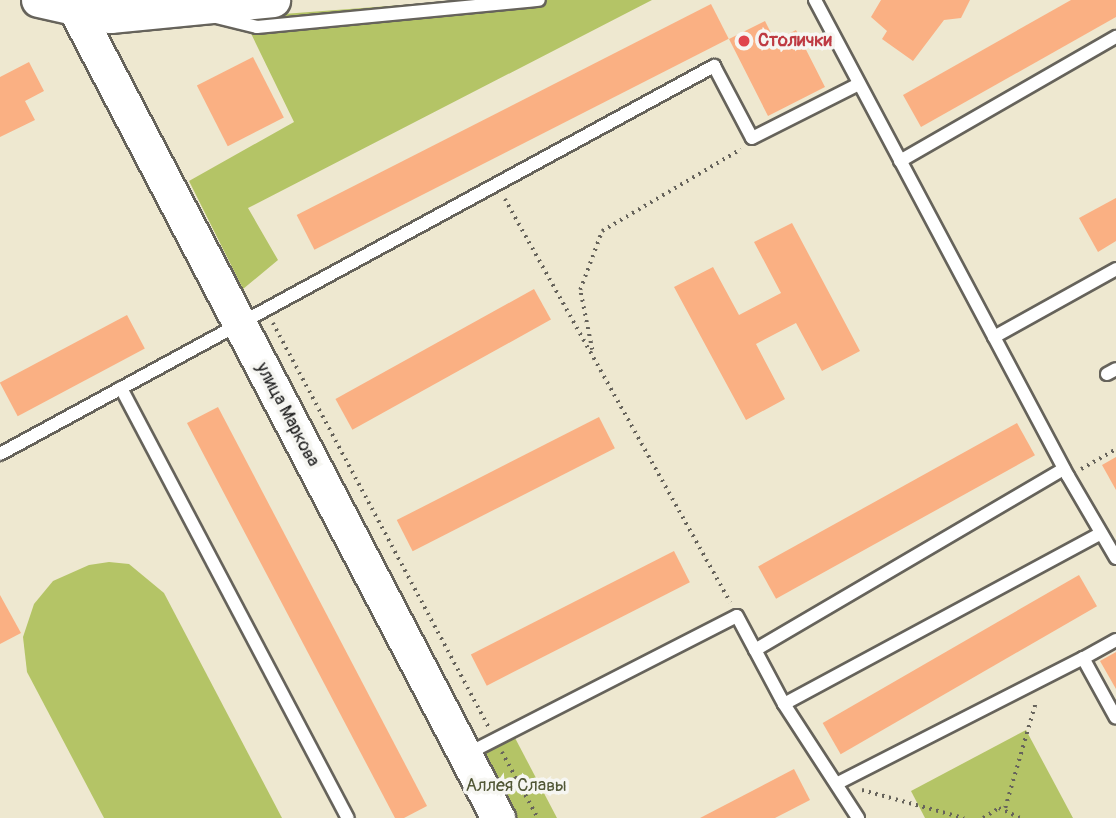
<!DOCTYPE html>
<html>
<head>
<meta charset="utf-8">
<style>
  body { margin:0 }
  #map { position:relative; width:1116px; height:818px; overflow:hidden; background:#eee8d0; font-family:Pangolin,sans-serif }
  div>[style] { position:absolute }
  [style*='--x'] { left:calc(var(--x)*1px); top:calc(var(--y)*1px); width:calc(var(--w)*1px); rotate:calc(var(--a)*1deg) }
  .green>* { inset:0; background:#b4c466 }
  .building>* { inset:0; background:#fab083; transform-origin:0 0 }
  .path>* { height:3.5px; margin-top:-1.75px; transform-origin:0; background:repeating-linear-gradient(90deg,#66635b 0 2px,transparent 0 7px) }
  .roads { filter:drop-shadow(2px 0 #66635b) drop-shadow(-2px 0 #66635b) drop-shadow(0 2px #66635b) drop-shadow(0 -2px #66635b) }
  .lane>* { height:12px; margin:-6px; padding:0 6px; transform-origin:6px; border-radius:6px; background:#fff }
  .secondary>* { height:33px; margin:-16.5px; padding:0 16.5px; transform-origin:16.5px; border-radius:16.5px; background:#fff }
  .dots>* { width:19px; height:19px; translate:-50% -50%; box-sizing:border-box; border:4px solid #f6f6f2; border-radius:50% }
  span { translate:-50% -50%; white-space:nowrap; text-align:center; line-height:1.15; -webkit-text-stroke:7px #f6f6f2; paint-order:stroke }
  .health-label { font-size:18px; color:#be3a42; font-weight:700 }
  .left { translate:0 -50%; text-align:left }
  .street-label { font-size:18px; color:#1c1c1c }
  .park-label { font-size:18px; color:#515736 }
</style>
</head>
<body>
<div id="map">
  <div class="green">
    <div style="clip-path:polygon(467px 0,652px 0,248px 208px,278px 260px,243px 289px,189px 181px,294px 122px,243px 17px)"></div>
    <div style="clip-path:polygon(109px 562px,129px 564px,164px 593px,282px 818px,104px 818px,27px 672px,23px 637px,34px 604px,53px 581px,89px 565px)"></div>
    <div style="clip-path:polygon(1026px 730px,1073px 818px,925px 818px,911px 791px)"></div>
    <div style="clip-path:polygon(514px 736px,557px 818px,508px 818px,476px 755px)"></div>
  </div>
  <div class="building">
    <div style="clip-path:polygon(881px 0,970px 0,961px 18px,944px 20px,913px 61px,882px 39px,887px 31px,871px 17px)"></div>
    <div style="clip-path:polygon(1071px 0,1116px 0,1116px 17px,921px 127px,903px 95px)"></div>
    <div style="left:711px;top:4px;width:39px;height:465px;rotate:63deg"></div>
    <div style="clip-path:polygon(765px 21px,775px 41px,796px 30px,825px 87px,768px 116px,729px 39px)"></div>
    <div style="left:253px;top:57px;width:68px;height:63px;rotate:63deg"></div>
    <div style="clip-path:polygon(29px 62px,44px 91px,25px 101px,35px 120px,0 137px,0 77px)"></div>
    <div style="clip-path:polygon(1116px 198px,1116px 241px,1098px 252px,1079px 218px)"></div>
    <div style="clip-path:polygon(792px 223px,860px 351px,822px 371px,796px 323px,756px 344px,785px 399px,746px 420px,674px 287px,713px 267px,739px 315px,781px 293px,754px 242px)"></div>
    <div style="left:534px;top:289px;width:35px;height:227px;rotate:61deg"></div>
    <div style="left:127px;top:315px;width:38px;height:144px;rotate:62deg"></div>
    <div style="clip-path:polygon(218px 407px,427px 806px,404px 818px,395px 818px,187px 423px)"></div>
    <div style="left:599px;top:417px;width:35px;height:227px;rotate:63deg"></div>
    <div style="left:1017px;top:423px;width:37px;height:296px;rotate:61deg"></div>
    <div style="clip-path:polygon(1116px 457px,1116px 490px,1102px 465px)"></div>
    <div style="left:674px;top:551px;width:35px;height:228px;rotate:63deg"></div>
    <div style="left:1079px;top:575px;width:36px;height:296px;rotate:60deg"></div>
    <div style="clip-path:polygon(0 595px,21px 633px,0 644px)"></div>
    <div style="clip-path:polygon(1116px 652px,1116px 689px,1100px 661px)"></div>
    <div style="clip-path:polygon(794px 769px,810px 800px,775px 818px,700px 818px)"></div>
  </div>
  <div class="path">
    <div style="--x:505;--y:199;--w:462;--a:60.8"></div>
    <div style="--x:273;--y:323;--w:458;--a:61.9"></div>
    <div style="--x:592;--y:350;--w:61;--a:-101.3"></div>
    <div style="--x:580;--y:290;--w:63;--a:-69.6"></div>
    <div style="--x:602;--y:231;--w:161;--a:-30.5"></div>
    <div style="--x:1081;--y:469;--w:40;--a:-29.7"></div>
    <div style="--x:502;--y:752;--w:75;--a:61.4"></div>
    <div style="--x:862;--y:790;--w:106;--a:15.4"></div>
    <div style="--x:1005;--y:808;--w:111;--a:-73.8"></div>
    <div style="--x:983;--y:818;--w:19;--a:-32"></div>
    <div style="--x:999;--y:808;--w:23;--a:25"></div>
  </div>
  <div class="roads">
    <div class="lane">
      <div style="--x:815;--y:0;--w:539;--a:62.01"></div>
      <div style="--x:1068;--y:476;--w:95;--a:59.7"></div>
      <div style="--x:212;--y:16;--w:46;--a:13.7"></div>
      <div style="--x:257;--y:27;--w:283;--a:-5.5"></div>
      <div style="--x:900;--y:161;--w:249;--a:-29.9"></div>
      <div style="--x:994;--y:337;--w:140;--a:-29.1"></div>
      <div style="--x:1107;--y:374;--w:10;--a:-29"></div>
      <div style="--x:121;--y:388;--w:486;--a:62.2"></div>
      <div style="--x:0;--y:454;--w:813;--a:-28.52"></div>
      <div style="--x:714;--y:66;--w:81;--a:62.2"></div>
      <div style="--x:752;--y:138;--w:120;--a:-26.8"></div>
      <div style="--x:1116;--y:640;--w:38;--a:151"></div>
      <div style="--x:1083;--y:658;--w:68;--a:61.2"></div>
      <div style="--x:755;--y:650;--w:358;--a:-30.4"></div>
      <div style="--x:784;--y:704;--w:360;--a:-28.3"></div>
      <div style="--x:465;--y:755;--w:305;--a:-27.1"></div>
      <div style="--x:737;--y:616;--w:100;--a:61.9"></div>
      <div style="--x:784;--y:704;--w:136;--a:57"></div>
      <div style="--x:838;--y:783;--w:275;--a:-27"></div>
    </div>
    <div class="secondary">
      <div style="--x:38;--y:0;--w:74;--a:12.5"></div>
      <div style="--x:110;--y:16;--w:164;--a:-5.6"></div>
      <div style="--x:75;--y:0;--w:11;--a:85"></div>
      <div style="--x:76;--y:11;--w:911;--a:62.39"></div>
    </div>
  </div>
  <div class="dots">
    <div style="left:744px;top:41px;background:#e0444e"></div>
  </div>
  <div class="health-label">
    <span class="left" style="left:758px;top:41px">Столички</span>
  </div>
  <div class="street-label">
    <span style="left:287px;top:415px;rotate:62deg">улица Маркова</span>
  </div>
  <div class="park-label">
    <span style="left:516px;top:786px">Аллея Славы</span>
  </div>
</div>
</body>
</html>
